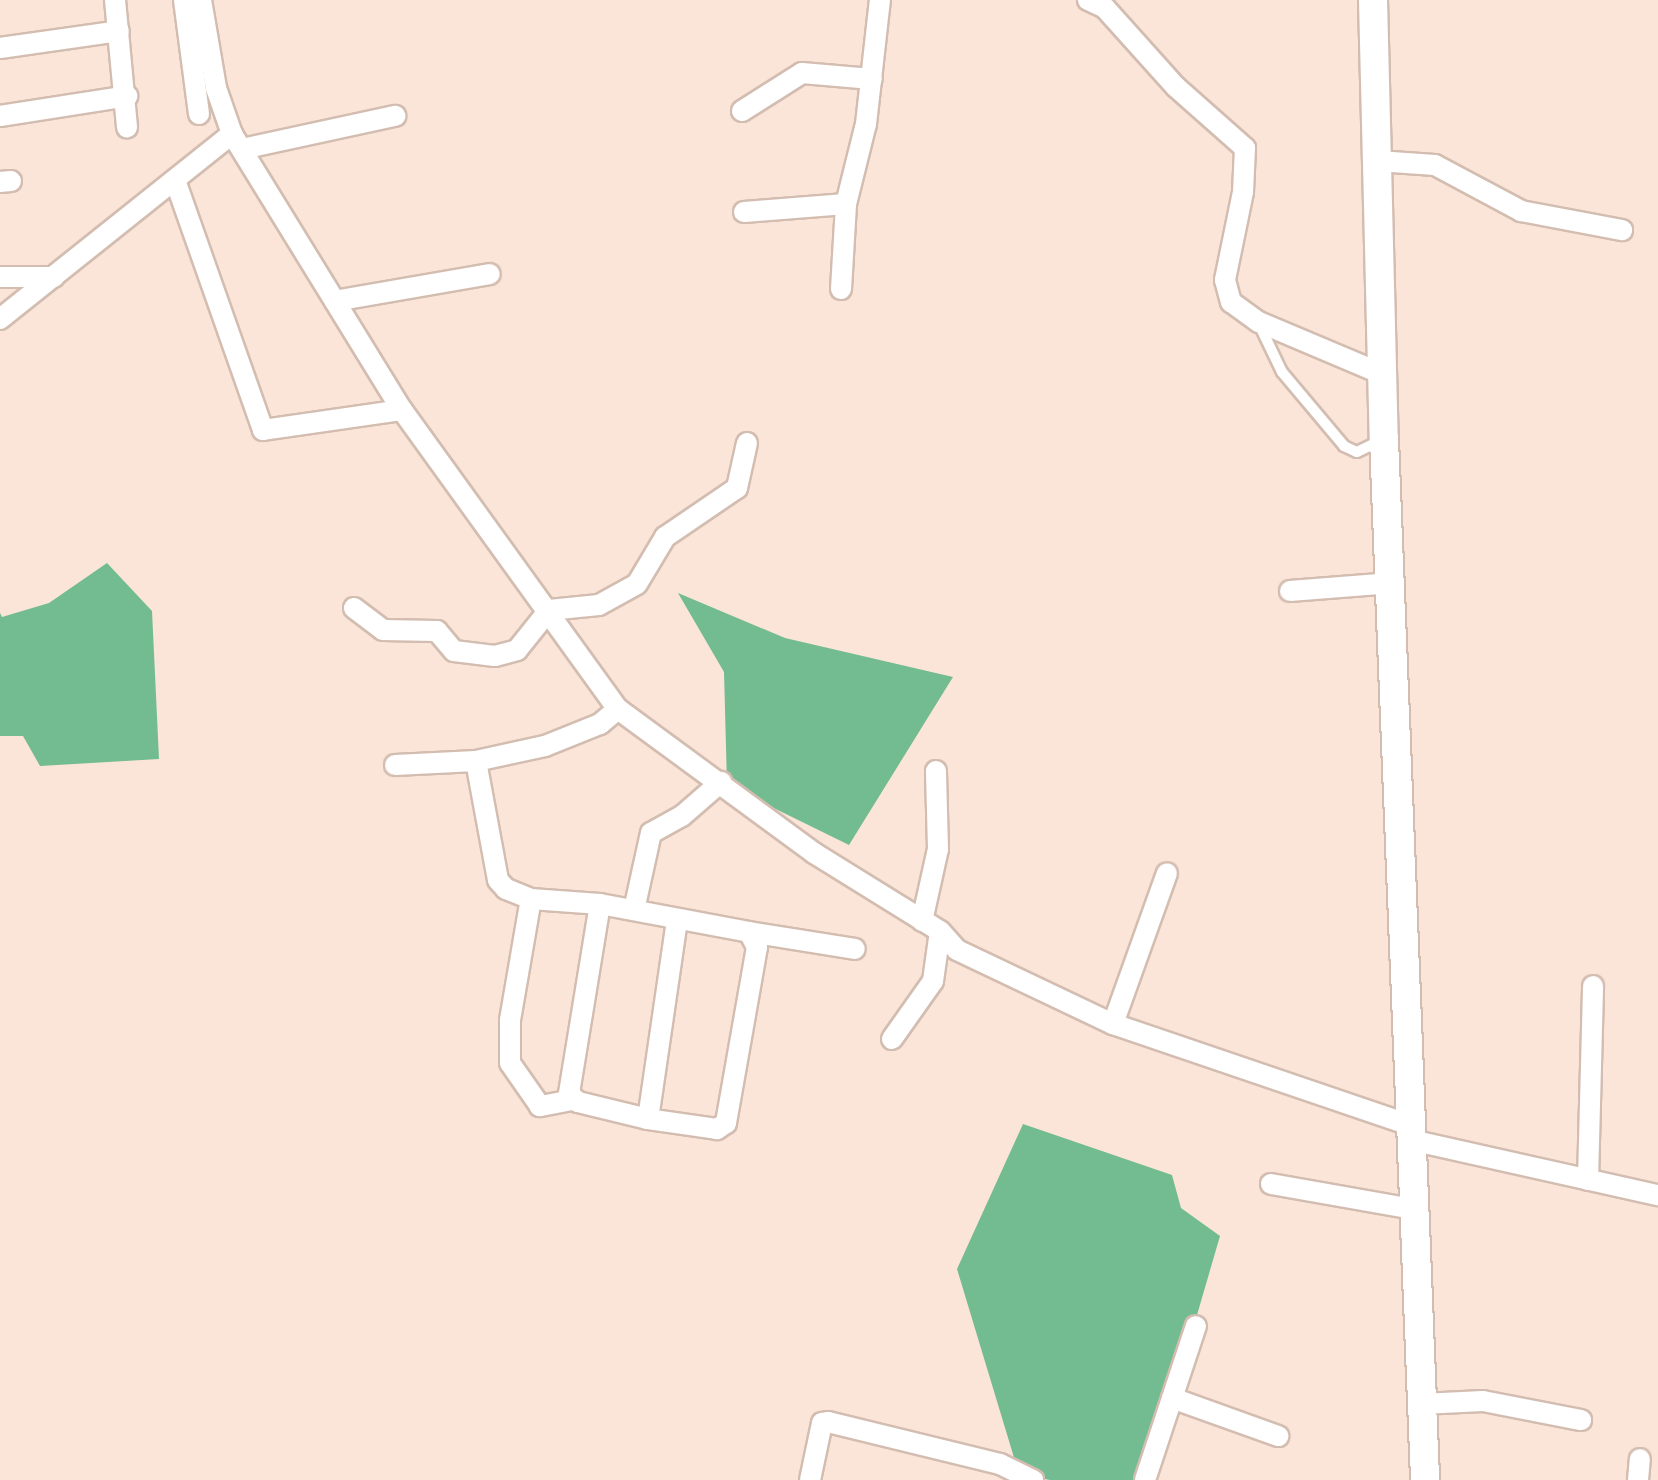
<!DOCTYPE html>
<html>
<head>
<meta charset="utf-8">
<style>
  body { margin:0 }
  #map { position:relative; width:1658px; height:1480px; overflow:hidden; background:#fbe5d8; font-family:Inter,sans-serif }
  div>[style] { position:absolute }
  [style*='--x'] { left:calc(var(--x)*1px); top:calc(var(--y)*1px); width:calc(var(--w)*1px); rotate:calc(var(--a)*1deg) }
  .forest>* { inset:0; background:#73bb90 }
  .roads { filter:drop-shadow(2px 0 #d3bdb1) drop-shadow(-2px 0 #d3bdb1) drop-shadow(0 2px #d3bdb1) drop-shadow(0 -2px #d3bdb1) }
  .lane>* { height:10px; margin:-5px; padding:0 5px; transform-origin:5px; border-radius:5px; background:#fff }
  .street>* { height:20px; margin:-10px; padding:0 10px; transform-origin:10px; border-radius:10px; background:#fff }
  .secondary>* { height:28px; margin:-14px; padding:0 14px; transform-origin:14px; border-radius:14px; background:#fff }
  span { translate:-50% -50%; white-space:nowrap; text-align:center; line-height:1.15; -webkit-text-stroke:8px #fbe5d8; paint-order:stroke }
</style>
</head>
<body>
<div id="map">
  <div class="forest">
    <div style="clip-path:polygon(107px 563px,152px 611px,159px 759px,40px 766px,23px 736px,0 736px,0 613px,2px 617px,49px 603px)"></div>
    <div style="clip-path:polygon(678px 593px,785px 638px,953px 677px,849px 845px,727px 785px,724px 672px)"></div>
    <div style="clip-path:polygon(1023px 1124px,1172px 1175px,1181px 1208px,1220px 1236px,1149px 1480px,1050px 1480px,1019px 1474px,957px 1269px)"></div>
  </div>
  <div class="roads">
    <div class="lane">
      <div style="--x:1259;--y:324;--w:53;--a:64.4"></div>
      <div style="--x:1282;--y:372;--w:97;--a:50"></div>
      <div style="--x:1344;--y:446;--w:14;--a:25"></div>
      <div style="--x:1357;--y:452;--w:28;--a:-26"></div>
    </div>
    <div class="street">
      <div style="--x:115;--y:0;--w:128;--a:84.6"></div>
      <div style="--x:184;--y:0;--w:115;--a:82.5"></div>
      <div style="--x:201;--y:0;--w:89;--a:80.3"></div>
      <div style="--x:216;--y:88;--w:49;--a:70.8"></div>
      <div style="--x:232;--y:134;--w:324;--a:58.4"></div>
      <div style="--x:402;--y:410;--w:369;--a:54.2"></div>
      <div style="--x:618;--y:709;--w:243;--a:36.3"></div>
      <div style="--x:814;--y:853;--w:148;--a:31.8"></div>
      <div style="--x:940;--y:931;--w:25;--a:48"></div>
      <div style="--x:957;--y:950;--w:173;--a:25.4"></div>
      <div style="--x:1113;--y:1024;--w:316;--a:18.8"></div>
      <div style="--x:1088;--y:0;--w:19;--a:25"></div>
      <div style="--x:1105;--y:8;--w:106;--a:48.1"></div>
      <div style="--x:1176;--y:87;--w:92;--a:41.5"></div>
      <div style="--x:1245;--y:148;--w:44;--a:92.6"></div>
      <div style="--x:1243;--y:192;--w:90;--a:101.6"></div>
      <div style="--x:1225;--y:280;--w:23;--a:75"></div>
      <div style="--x:1231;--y:302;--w:34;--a:36"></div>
      <div style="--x:1259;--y:322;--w:134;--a:22.9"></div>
      <div style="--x:0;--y:48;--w:120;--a:-8.1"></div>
      <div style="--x:742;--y:111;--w:71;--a:-32.3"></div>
      <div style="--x:802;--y:73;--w:70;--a:4.9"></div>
      <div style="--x:0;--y:116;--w:129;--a:-8.9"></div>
      <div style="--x:242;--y:149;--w:157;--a:-12.2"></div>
      <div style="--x:1377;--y:161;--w:58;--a:3.9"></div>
      <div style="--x:1435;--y:165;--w:98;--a:28.1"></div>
      <div style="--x:1521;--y:211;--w:103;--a:10.7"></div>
      <div style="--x:175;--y:180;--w:265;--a:70.6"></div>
      <div style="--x:263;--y:430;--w:140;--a:-8.2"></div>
      <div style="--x:0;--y:182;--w:11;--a:-5"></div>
      <div style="--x:744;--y:212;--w:102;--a:-4.5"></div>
      <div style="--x:0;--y:277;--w:54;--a:0"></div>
      <div style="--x:841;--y:289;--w:85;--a:-86.6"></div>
      <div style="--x:846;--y:204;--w:82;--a:-76"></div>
      <div style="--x:866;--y:124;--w:125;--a:-83.6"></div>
      <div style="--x:335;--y:301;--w:157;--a:-9.9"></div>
      <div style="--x:0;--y:319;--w:297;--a:-38.6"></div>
      <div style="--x:1290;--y:591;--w:102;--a:-4.5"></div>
      <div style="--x:354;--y:608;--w:36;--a:37"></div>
      <div style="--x:383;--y:630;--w:54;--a:1.1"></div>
      <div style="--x:437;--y:631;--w:26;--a:50"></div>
      <div style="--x:454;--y:651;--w:41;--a:7"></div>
      <div style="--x:495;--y:656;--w:23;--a:-15"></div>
      <div style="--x:517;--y:650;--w:51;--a:-51.3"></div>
      <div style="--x:549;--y:610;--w:50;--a:-5.7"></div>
      <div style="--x:599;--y:605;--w:43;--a:-28.9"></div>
      <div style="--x:637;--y:584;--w:55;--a:-59.2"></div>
      <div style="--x:665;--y:537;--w:87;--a:-34.2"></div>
      <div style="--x:737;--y:488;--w:46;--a:-77.5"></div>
      <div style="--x:395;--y:765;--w:81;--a:-2.8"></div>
      <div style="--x:531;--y:899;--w:27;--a:-158"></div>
      <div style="--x:506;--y:889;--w:12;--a:-132"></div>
      <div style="--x:498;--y:880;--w:121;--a:-100.5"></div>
      <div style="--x:476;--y:761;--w:71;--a:-12.3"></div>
      <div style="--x:545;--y:746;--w:59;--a:-21.8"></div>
      <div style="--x:600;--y:724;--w:23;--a:-40"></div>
      <div style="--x:600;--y:904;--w:193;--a:99.3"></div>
      <div style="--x:569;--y:1094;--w:12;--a:42"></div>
      <div style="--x:578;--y:1102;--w:72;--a:13.7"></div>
      <div style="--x:648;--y:1119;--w:201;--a:-81.7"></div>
      <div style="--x:634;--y:910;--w:79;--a:-77.6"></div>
      <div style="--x:651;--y:833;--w:35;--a:-29"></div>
      <div style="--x:682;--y:816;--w:52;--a:-41.1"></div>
      <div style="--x:922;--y:921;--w:74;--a:-77.5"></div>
      <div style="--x:938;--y:849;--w:78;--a:-91.5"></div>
      <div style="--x:749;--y:932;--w:107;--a:9.1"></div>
      <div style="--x:1113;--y:1024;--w:160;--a:-70.3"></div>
      <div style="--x:892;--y:1039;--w:71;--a:-54.7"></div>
      <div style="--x:933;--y:981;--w:50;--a:-82"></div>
      <div style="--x:572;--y:1100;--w:33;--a:169"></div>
      <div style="--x:540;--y:1106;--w:52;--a:-124.9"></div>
      <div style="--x:510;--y:1063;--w:43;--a:-90"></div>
      <div style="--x:510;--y:1020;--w:123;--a:-80.2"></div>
      <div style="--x:531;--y:899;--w:69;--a:4.1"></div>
      <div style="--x:600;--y:904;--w:152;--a:10.6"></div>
      <div style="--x:749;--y:932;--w:17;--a:62"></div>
      <div style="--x:757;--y:947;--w:179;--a:100"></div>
      <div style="--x:726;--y:1123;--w:11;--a:146"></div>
      <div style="--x:717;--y:1129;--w:70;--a:-171.8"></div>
      <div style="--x:1411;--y:1140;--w:253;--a:12.6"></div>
      <div style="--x:1588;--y:1180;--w:194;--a:-88.5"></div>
      <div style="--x:1271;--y:1184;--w:144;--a:10"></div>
      <div style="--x:1172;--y:1398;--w:113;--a:19.7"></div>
      <div style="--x:1421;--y:1404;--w:62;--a:-2.8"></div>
      <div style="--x:1483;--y:1401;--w:100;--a:11"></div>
      <div style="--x:810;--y:1480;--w:58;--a:-78.1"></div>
      <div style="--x:822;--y:1423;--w:6;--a:-9"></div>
      <div style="--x:828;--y:1422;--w:177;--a:13.7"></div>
      <div style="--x:1000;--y:1464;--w:37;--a:26"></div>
      <div style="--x:1145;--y:1480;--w:162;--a:-71.7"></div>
      <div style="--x:1638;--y:1480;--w:21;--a:-85"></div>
    </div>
    <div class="secondary">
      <div style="--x:1373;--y:0;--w:439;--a:88.6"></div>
      <div style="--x:1384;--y:439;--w:1042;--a:87.74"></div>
    </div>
  </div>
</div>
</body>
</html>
